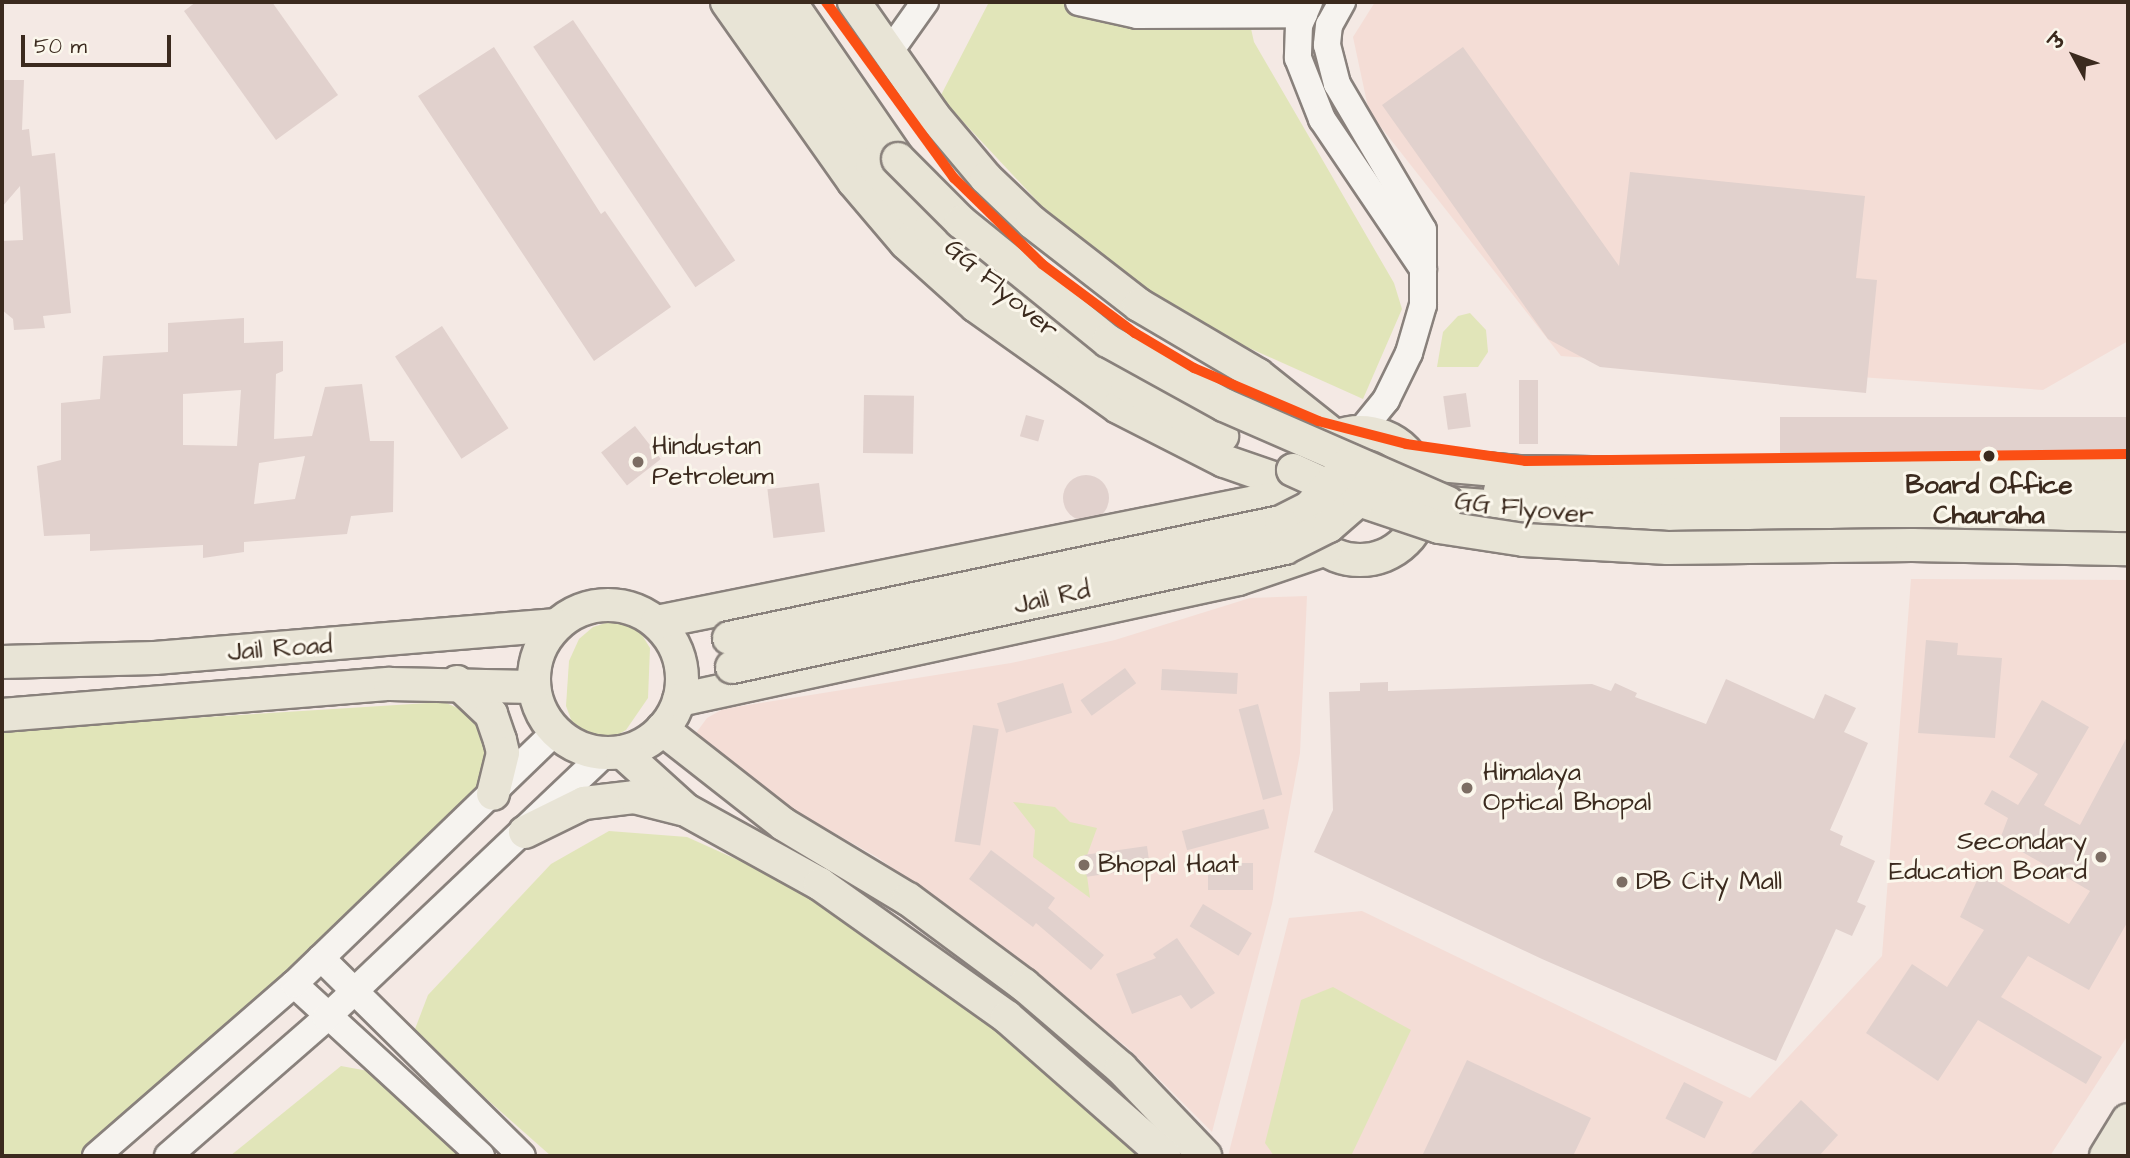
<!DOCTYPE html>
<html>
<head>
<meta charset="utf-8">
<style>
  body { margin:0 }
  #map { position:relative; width:2130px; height:1158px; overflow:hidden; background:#f4e9e4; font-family:"Architects Daughter","Playpen Sans Deva",sans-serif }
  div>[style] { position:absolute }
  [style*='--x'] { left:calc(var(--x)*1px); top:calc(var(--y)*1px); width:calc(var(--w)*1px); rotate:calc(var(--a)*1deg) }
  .built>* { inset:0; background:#f4ddd6 }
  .green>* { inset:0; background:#e1e5b9 }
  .building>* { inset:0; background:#e1d1cd; transform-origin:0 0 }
  .round { border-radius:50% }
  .roads { filter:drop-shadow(2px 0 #89817c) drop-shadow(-2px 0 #89817c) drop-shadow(0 2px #89817c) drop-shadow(0 -2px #89817c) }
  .minor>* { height:26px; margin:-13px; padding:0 13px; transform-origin:13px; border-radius:13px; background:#f6f3ef }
  .major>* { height:32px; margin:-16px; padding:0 16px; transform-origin:16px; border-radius:16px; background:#e8e4d6 }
  .major>.ring { margin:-16px; padding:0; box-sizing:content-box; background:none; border:32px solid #e8e4d6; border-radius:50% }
  .bridges { filter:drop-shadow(2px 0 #89817c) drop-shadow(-2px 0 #89817c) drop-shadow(0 2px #89817c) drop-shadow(0 -2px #89817c) }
  .major-bridge>* { height:32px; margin:-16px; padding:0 16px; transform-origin:16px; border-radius:16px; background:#e8e4d6 }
  .metro-1>* { height:10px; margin:-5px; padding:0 5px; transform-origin:5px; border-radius:5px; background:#fb4f14 }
  .dots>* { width:19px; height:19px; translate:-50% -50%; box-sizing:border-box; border:4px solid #fbf7ec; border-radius:50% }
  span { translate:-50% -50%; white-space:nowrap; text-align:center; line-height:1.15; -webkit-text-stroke:6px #fbf7ec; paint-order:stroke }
  .street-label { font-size:26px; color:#3b2a1e }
  .poi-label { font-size:26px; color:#3b2a1e }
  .left { translate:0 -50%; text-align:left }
  .right { translate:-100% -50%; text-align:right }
  .stop-label { font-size:26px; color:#3b2a1e; font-weight:700 }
  .frame { position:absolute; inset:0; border:4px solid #3b2a1e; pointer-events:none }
  .north { position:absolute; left:2039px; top:21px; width:70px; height:70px; -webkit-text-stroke:5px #fbf7ec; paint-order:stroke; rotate:311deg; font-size:19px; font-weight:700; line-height:28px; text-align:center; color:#3b2a1e }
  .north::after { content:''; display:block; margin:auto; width:24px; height:32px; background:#3b2a1e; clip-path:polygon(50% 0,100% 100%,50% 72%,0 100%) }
  .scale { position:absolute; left:21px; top:35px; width:150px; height:32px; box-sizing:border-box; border:4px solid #3b2a1e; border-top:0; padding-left:9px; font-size:21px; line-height:24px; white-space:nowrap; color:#3b2a1e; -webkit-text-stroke:5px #fbf7ec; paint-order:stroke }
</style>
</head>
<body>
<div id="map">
  <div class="built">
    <div style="clip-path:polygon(1375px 2px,2128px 2px,2128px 341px,2043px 390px,1561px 356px,1369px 112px,1353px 37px)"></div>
    <div style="clip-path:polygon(1911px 579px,2128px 580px,2128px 1035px,2050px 1156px,1228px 1156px,1289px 918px,1362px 911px,1750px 1098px,1882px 956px)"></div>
    <div style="clip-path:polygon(1307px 596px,1300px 753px,1272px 904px,1212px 1132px,1127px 1047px,944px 905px,877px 857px,691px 753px,696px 733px,707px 718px,723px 709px,1011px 663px,1115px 640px,1250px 598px)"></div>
  </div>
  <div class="green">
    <div style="clip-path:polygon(989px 2px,1245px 2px,1254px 42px,1394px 283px,1402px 309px,1363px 399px,1209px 330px,1141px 288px,1041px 205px,940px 97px)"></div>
    <div style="clip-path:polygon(1470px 313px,1486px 330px,1488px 352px,1478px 367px,1437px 367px,1443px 332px,1458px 316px)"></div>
    <div style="clip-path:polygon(621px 618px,634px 622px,650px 648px,648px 698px,626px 730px,612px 738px,589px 738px,572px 722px,566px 706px,569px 661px,579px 639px,593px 627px)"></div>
    <div style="clip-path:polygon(444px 702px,516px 734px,517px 752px,251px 1022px,79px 1156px,2px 1156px,2px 730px)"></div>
    <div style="clip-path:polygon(1013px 802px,1055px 807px,1070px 822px,1097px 828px,1085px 861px,1090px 898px,1033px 857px,1035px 830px)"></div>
    <div style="clip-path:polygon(609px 831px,687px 837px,798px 887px,979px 1010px,1146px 1156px,551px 1156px,454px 1070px,415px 1029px,428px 995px,551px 864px)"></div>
    <div style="clip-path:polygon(1333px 987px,1411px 1030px,1351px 1156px,1274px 1156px,1265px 1143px,1301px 1000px)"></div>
    <div style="clip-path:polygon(341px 1066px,390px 1075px,477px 1156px,230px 1156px)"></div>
  </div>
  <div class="building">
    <div style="clip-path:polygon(196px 2px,272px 2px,338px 95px,276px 140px,184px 11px)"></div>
    <div style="left:573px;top:20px;width:290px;height:48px;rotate:56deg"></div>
    <div style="clip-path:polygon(494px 47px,601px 214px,605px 211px,671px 307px,594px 361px,418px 96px)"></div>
    <div style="clip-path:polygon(1463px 47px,1619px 266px,1630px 172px,1865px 196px,1856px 278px,1877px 280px,1866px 393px,1600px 367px,1548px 339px,1382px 105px)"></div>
    <div style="clip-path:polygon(2px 80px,24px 80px,22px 130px,29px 129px,32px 156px,55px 153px,71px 313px,43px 316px,45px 328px,14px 330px,13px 319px,2px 310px,2px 241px,23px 240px,20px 186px,2px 207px)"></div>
    <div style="clip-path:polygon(evenodd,244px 318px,244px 343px,283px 341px,283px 371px,276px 374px,274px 439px,312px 436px,325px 387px,362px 384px,370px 441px,394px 441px,393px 512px,351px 516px,347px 534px,244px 542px,244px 552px,203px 558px,203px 545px,90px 551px,90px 534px,44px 536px,37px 466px,61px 460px,61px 403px,100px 399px,103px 356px,168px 352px,168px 323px,244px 318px,241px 390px,237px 446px,183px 445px,183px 394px,241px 390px,244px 318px,305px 456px,295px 499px,254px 504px,259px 463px,305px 456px)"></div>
    <div style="left:442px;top:326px;width:122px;height:56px;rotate:57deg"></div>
    <div style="left:1519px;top:380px;width:19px;height:64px"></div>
    <div style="left:1466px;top:393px;width:34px;height:23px;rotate:82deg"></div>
    <div style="left:864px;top:395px;width:50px;height:58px;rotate:1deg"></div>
    <div style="left:1026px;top:415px;width:19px;height:22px;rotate:16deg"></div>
    <div style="left:2128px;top:417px;width:38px;height:348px;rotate:90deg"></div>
    <div style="left:635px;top:426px;width:42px;height:43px;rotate:52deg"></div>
    <div class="round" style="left:1063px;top:475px;width:46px;height:46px"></div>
    <div style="left:819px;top:483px;width:49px;height:52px;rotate:83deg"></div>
    <div style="clip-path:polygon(1926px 640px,1958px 643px,1957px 655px,2002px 658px,1995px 738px,1918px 733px)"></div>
    <div style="left:1125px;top:668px;width:19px;height:55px;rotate:54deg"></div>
    <div style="left:1162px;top:669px;width:76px;height:21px;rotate:3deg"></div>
    <div style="clip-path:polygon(1726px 679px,1814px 719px,1825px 694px,1856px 708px,1844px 732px,1868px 743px,1830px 830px,1843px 836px,1840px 845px,1875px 861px,1857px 902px,1866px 906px,1852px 936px,1836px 929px,1776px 1061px,1542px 959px,1314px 852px,1333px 810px,1329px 692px,1360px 691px,1360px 683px,1388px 682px,1388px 691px,1592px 684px,1611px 691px,1615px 683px,1637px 693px,1635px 697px,1706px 724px)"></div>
    <div style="left:1063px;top:683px;width:31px;height:69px;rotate:73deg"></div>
    <div style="clip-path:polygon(2042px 700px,2089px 727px,2044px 805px,2080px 825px,2128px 735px,2128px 921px,2089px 990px,2028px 956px,2001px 997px,2102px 1057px,2086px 1084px,1978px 1020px,1938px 1081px,1866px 1033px,1912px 964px,1947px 987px,1984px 930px,1960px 917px,1981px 872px,2069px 924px,2090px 891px,2000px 839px,2008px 818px,1984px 804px,1992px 790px,2018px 805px,2038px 774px,2009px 757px)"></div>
    <div style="left:1258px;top:704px;width:94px;height:20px;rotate:75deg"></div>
    <div style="left:973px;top:725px;width:26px;height:118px;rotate:9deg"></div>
    <div style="left:1264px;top:809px;width:20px;height:85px;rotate:75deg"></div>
    <div style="left:1147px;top:846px;width:22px;height:64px;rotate:82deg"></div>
    <div style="clip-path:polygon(991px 850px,1055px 898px,1048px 908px,1104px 955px,1091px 970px,1036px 923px,1033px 927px,969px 879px)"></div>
    <div style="left:1208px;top:863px;width:45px;height:27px"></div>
    <div style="left:1203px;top:904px;width:57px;height:26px;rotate:31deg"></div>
    <div style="clip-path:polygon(1177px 938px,1215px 993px,1191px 1009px,1181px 995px,1132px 1014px,1116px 974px,1156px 958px,1153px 954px)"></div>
    <div style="clip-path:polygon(1467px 1060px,1591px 1118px,1573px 1156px,1422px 1156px)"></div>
    <div style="left:1684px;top:1082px;width:44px;height:41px;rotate:27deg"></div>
    <div style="clip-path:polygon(1801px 1100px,1838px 1135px,1819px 1156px,1749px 1156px)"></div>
  </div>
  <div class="roads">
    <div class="minor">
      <div style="--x:1079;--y:2;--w:59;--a:12.6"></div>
      <div style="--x:1137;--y:15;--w:167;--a:-0.3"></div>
      <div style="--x:1309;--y:2;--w:25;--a:113"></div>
      <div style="--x:1299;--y:25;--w:33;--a:92"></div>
      <div style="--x:1298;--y:58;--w:66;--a:68.5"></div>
      <div style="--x:1322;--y:119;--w:181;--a:56"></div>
      <div style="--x:1342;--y:2;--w:26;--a:119"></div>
      <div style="--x:1329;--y:25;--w:20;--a:96"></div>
      <div style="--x:1327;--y:45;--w:40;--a:75.6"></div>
      <div style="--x:1337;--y:84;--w:169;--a:59.5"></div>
      <div style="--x:1423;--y:230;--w:75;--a:90"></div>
      <div style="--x:1423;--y:305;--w:50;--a:106.3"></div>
      <div style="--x:1409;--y:353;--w:52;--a:116.1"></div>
      <div style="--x:1386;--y:400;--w:41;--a:129.1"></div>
      <div style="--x:888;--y:54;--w:64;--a:-54.6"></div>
      <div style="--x:321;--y:958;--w:282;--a:44.6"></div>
      <div style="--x:294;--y:984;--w:254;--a:42.6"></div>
      <div style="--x:96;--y:1156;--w:262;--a:-41"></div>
      <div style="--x:294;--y:984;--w:363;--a:-44"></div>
      <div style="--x:168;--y:1156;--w:210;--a:-41.1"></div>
      <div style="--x:326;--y:1018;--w:385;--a:-43.5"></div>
    </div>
    <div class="major">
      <div style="--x:727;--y:2;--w:220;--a:54.8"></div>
      <div style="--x:854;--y:182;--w:80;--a:49.6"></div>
      <div style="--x:906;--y:243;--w:94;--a:42"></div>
      <div style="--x:976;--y:306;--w:174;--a:35.4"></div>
      <div style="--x:1118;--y:407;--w:119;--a:27"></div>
      <div style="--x:1224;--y:461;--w:76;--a:19.1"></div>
      <div style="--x:758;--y:2;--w:198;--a:54.9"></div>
      <div style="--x:872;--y:164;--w:87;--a:48.3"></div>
      <div style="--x:930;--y:229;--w:157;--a:40.6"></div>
      <div style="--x:1049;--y:331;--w:95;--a:34.7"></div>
      <div style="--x:1127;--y:385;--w:108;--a:28.2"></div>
      <div style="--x:790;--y:2;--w:191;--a:55.5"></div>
      <div style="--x:854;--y:2;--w:138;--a:55"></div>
      <div style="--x:933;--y:115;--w:82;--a:49.9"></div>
      <div style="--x:986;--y:178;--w:64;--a:43.7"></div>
      <div style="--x:1032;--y:222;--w:135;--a:37.8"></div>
      <div style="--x:1139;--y:305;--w:138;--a:30.5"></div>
      <div style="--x:1258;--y:375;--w:100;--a:38.5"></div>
      <div class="ring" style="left:1296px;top:432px;width:96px;height:96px"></div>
      <div style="--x:1416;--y:463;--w:103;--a:5"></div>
      <div style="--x:1519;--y:472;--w:363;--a:0.8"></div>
      <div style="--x:1882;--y:477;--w:246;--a:-0.9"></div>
      <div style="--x:1500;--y:491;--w:380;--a:1.2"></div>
      <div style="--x:1880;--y:499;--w:248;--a:-0.7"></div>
      <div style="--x:1448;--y:503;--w:235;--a:4.6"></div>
      <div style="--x:1682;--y:522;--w:446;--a:0"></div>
      <div class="ring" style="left:534px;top:605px;width:116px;height:116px"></div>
      <div style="--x:657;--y:622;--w:651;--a:-11.34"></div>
      <div style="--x:2;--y:662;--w:153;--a:-1.5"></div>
      <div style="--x:155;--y:658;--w:403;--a:-4.7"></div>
      <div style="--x:457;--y:682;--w:47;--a:43.3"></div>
      <div style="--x:491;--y:714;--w:28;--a:71"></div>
      <div style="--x:500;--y:740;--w:13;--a:77"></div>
      <div style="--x:503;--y:753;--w:42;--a:103.7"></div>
      <div style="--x:679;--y:700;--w:572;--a:-12.21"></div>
      <div style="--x:1238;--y:579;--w:93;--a:-18.8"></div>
      <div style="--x:2;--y:715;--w:389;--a:-4.6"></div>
      <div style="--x:390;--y:684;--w:143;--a:1.2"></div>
      <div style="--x:662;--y:729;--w:154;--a:38.1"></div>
      <div style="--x:783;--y:824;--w:146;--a:31"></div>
      <div style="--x:908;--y:899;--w:144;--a:36.6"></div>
      <div style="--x:1024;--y:985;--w:128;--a:40.6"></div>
      <div style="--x:1121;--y:1068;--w:122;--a:46.3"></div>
      <div style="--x:622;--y:752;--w:86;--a:42.2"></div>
      <div style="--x:686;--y:810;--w:153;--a:28.9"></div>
      <div style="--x:820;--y:884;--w:229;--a:35.4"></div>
      <div style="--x:1007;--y:1017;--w:210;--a:41.3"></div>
      <div style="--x:525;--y:832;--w:66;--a:-26.2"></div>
      <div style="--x:584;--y:803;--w:50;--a:-6.8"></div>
      <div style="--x:634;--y:797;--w:49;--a:14"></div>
      <div style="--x:2106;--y:1156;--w:42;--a:-58.6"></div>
    </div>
  </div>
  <div class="bridges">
    <div class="major-bridge">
      <div style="--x:898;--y:159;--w:89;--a:45"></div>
      <div style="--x:961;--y:222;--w:189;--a:39"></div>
      <div style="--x:1108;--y:341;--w:132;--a:28.9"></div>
      <div style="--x:1224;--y:405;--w:244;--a:23.6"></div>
      <div style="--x:1293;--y:470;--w:72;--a:24.4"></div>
      <div style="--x:1359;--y:500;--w:84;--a:18.6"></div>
      <div style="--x:1439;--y:527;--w:86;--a:8.7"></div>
      <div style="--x:1524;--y:540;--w:144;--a:3.2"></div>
      <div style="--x:1668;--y:548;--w:244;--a:-0.7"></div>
      <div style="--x:1912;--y:545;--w:216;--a:1.1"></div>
      <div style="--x:729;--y:638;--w:564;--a:-11.87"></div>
      <div style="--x:1281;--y:522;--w:31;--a:-27"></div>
      <div style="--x:1309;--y:508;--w:63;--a:-48.2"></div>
      <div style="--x:732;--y:667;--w:566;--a:-12.14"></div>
      <div style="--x:1285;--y:548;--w:49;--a:-26.6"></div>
      <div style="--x:1329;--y:526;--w:40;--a:-41"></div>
      <div style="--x:1359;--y:500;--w:33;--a:-55"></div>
    </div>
  </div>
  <div class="metro-1">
    <div style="--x:826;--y:2;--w:218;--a:54"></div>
    <div style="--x:954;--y:178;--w:123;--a:44.3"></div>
    <div style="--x:1042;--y:264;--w:116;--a:36.6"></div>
    <div style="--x:1135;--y:333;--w:69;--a:30.7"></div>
    <div style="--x:1194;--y:368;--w:135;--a:23.1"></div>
    <div style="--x:1318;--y:421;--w:91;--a:14.6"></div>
    <div style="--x:1406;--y:444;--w:120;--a:8.1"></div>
    <div style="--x:1525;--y:461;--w:603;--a:-0.67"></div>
  </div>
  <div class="dots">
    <div style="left:1989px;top:456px;background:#3b2a1e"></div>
    <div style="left:638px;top:462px;background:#7c6d63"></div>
    <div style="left:1467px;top:788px;background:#7c6d63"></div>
    <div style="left:2101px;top:857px;background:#7c6d63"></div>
    <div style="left:1084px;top:865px;background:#7c6d63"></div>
    <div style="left:1622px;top:882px;background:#7c6d63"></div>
  </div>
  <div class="street-label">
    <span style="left:1001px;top:289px;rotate:40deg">GG Flyover</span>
    <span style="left:1524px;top:509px;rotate:6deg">GG Flyover</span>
    <span style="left:1052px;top:598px;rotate:-12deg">Jail Rd</span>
    <span style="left:280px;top:649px;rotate:-4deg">Jail Road</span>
  </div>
  <div class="poi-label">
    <span class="left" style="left:652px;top:462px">Hindustan<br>Petroleum</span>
    <span class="left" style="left:1483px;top:788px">Himalaya<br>Optical Bhopal</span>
    <span class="right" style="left:2087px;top:857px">Secondary<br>Education Board</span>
    <span class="left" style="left:1098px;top:865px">Bhopal Haat</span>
    <span class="left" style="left:1636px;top:882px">DB City Mall</span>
  </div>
  <div class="stop-label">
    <span style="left:1989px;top:501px">Board Office<br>Chauraha</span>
  </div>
  <div class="frame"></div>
  <div class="north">उ</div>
  <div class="scale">50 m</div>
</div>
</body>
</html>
